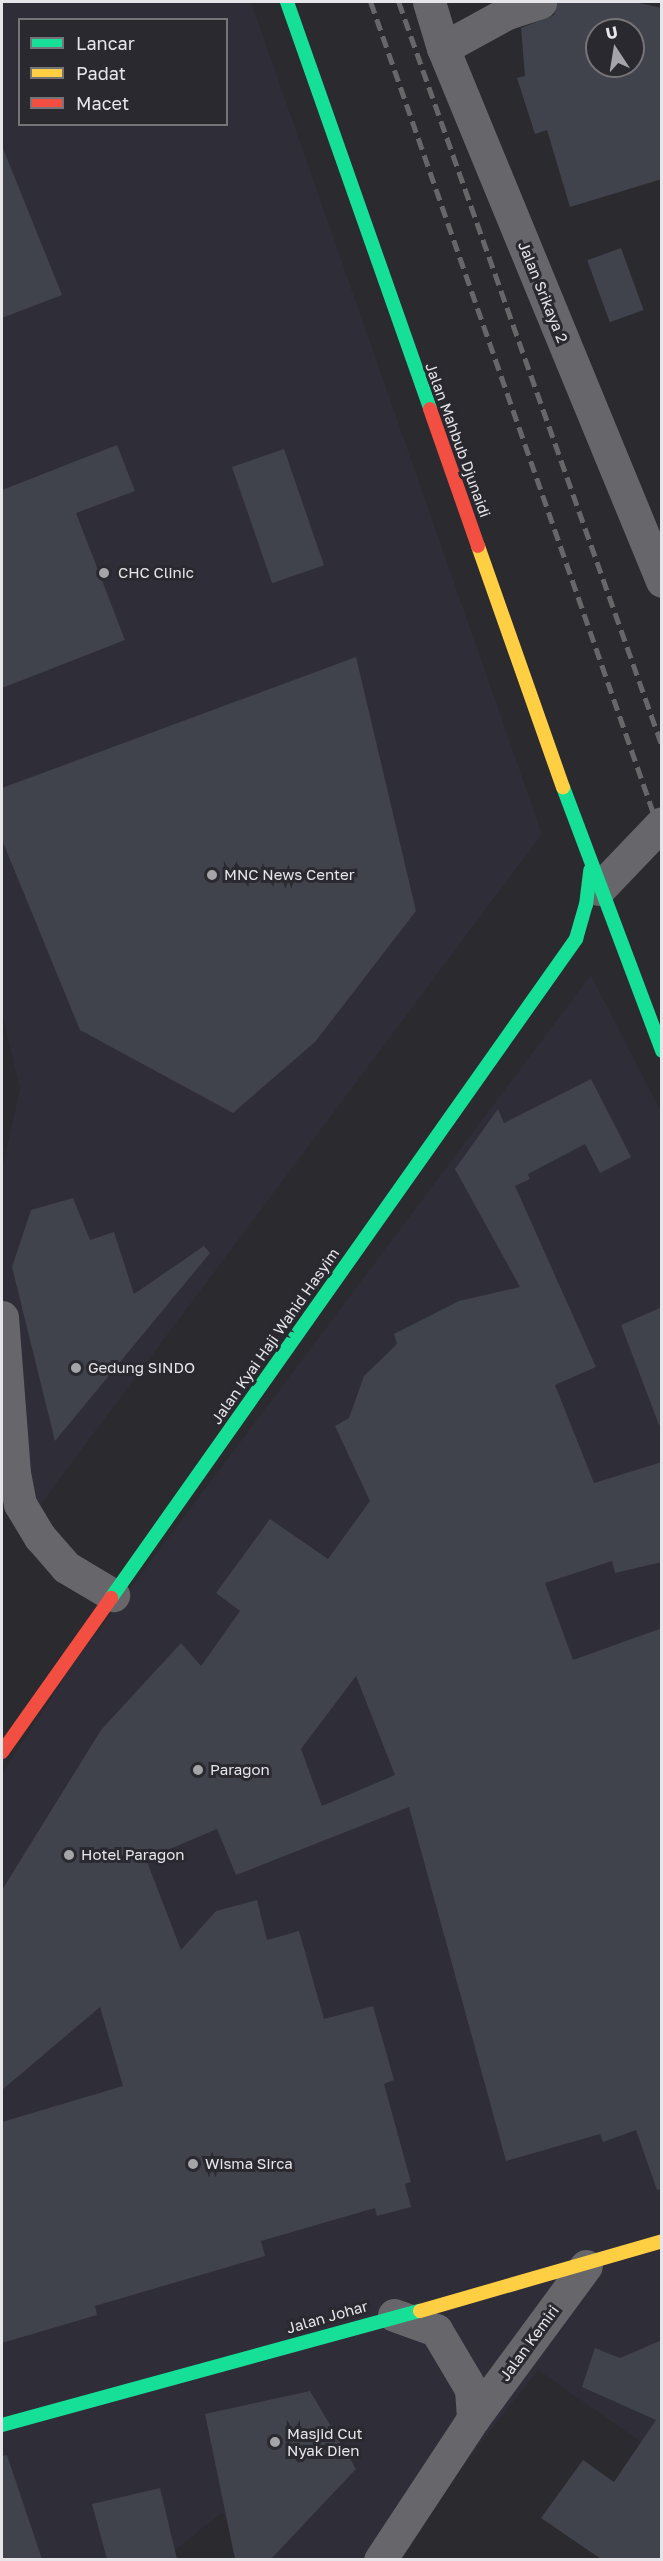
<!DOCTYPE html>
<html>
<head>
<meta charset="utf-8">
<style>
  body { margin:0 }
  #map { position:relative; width:663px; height:2561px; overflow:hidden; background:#2b2a2e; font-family:"Golos Text",sans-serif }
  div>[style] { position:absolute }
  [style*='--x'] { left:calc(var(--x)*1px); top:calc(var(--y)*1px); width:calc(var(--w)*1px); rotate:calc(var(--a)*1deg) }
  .built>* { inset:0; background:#2f2d38 }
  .building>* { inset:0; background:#40424c; transform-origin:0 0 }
  .street>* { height:33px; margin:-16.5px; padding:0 16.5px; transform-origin:16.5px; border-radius:16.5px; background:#67666a }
  .fast>* { height:14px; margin:-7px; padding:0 7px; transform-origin:7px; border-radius:7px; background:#16e098 }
  .slow>* { height:14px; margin:-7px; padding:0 7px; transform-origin:7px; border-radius:7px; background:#ffcf43 }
  .jam>* { height:14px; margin:-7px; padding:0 7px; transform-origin:7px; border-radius:7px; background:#f24e42 }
  .rail>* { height:4.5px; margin-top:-2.25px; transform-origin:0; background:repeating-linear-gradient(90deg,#67676a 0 12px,transparent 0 18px) }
  .dots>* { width:16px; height:16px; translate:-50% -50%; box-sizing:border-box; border:3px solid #2a292f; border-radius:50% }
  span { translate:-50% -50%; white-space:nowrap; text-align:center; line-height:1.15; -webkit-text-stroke:6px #2a292f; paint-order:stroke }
  .street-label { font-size:15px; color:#e6e5e9 }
  .poi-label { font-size:15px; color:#e6e5e9 }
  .left { translate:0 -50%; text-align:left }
  .frame { position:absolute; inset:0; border:3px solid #e6e5e9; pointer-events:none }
  .legend { position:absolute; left:18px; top:18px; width:210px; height:108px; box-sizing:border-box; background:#2a292f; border:2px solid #757479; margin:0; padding:8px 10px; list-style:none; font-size:18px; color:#e6e5e9 }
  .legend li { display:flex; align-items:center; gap:12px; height:30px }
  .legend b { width:30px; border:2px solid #757479 }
  .north { position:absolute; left:585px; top:18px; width:60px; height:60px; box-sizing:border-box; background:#2a292f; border:2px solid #757479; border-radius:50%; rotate:348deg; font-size:16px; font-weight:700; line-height:24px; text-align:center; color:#e6e5e9 }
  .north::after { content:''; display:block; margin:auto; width:21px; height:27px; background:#a5a4a8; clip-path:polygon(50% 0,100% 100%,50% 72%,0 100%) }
</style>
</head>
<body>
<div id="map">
  <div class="built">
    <div style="clip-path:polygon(evenodd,2px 2px,251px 2px,542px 834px,37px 1509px,2px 1349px,2px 1169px,20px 1089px,2px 1013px,2px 2px,20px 20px,226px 20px,226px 124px,20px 124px,20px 20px)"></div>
    <div style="clip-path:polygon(591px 975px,661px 1112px,661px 2456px,538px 2370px,390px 2559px,262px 2559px,222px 2513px,163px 2559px,2px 2559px,2px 1774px,72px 1666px)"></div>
  </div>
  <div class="building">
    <div style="clip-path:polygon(evenodd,558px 2px,635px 2px,662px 8px,662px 179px,570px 207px,547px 130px,535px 134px,517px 78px,525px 76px,521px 28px,554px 15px,558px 2px,597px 30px,633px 30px,633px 66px,597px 66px,597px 30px)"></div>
    <div style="clip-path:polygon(2px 146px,62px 295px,2px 318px)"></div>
    <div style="left:621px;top:248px;width:66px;height:36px;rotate:70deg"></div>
    <div style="clip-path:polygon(117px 445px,135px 491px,76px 513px,125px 640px,2px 688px,2px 490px)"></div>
    <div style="left:284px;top:449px;width:123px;height:55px;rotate:71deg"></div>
    <div style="clip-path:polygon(356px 657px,416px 911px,315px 1042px,233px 1113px,80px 1030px,2px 840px,2px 788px)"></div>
    <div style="clip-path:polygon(evenodd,591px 1079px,631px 1157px,600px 1173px,585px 1144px,528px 1174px,530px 1179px,515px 1186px,596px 1367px,555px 1385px,594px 1483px,662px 1462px,662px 1562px,615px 1573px,612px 1561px,545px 1583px,573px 1660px,662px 1628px,662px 2189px,657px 2190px,636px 2130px,603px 2142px,600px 2134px,506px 2161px,409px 1807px,236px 1875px,217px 1829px,146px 1859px,181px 1950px,216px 1911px,257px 1900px,267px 1940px,299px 1931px,324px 2019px,373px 2006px,394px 2080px,384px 2084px,411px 2182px,405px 2184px,411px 2207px,377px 2216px,375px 2208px,261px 2241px,265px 2256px,95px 2306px,97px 2315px,2px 2343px,2px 2122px,123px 2086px,100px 2007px,2px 2090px,2px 1890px,101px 1730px,181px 1643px,201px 1666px,240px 1611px,216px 1593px,270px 1519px,328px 1559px,370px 1501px,335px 1426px,349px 1418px,364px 1376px,397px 1344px,394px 1334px,459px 1301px,520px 1287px,455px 1169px,498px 1109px,504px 1123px,591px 1079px,356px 1676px,395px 1775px,322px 1806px,301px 1749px,356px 1676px)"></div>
    <div style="clip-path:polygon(73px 1198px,90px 1240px,114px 1232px,134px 1294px,204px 1246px,210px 1253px,55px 1441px,12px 1267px,31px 1210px)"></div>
    <div style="clip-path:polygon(662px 1307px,662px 1424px,659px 1425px,621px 1325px)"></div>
    <div style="clip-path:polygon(662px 2340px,662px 2559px,601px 2559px,541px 2518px,583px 2460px,614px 2482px,656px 2420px,582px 2387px,595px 2348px,620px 2358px)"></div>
    <div style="clip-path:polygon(310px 2391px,356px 2469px,271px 2559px,235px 2559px,205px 2414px)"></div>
    <div style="clip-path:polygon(7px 2455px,42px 2559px,2px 2559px,2px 2456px)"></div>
    <div style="clip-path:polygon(160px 2488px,177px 2559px,107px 2559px,92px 2504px)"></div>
  </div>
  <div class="street">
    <div style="--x:429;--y:2;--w:48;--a:73.1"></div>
    <div style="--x:443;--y:48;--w:576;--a:67.66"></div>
    <div style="--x:443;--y:48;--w:73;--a:-28.7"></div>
    <div style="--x:507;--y:13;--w:35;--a:-18"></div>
    <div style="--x:599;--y:889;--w:91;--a:-46.3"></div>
    <div style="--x:2;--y:1317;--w:156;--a:85.6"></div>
    <div style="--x:14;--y:1473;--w:32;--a:79"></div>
    <div style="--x:20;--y:1504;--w:39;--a:59"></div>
    <div style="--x:40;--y:1537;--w:40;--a:49"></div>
    <div style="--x:66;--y:1567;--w:55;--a:30.8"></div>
    <div style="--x:394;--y:2315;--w:45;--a:19.7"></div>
    <div style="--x:436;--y:2330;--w:69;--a:59.3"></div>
    <div style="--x:471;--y:2389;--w:30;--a:86"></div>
    <div style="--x:380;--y:2560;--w:169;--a:-56.6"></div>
    <div style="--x:473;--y:2419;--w:190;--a:-53.6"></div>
  </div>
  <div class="fast">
    <div style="--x:287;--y:2;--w:431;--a:70.6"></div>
    <div style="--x:563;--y:787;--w:282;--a:69.4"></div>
    <div style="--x:111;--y:1598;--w:807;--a:-54.79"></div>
    <div style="--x:576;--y:939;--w:35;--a:-74"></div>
    <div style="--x:586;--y:905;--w:35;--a:-83"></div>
    <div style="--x:2;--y:2425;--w:433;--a:-15.3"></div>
  </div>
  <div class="slow">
    <div style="--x:478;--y:546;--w:256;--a:70.6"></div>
    <div style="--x:420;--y:2311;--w:252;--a:-16.1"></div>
  </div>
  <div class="jam">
    <div style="--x:430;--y:409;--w:145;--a:70.7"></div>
    <div style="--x:2;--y:1752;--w:189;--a:-54.7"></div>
  </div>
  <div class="rail">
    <div style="--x:371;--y:2;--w:884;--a:70.79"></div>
    <div style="--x:399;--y:2;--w:788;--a:70.51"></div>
  </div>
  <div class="dots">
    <div style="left:104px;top:573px;background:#a5a4a8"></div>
    <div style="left:212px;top:875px;background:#a5a4a8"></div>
    <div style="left:76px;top:1368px;background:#a5a4a8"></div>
    <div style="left:198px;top:1770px;background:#a5a4a8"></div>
    <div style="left:69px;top:1855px;background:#a5a4a8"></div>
    <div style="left:193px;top:2164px;background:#a5a4a8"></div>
    <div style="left:275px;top:2442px;background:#a5a4a8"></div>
  </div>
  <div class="street-label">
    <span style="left:543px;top:292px;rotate:68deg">Jalan Srikaya 2</span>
    <span style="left:458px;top:440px;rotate:70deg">Jalan Mahbub Djunaidi</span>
    <span style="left:275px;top:1336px;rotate:-55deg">Jalan Kyai Haji Wahid Hasyim</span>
    <span style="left:327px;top:2317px;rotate:-16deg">Jalan Johar</span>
    <span style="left:529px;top:2343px;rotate:-54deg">Jalan Kemiri</span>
  </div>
  <div class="poi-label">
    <span class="left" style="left:118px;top:573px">CHC Clinic</span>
    <span class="left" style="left:224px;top:875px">MNC News Center</span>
    <span class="left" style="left:88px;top:1368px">Gedung SINDO</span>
    <span class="left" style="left:210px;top:1770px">Paragon</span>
    <span class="left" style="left:81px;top:1855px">Hotel Paragon</span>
    <span class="left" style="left:205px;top:2164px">Wisma Sirca</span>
    <span class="left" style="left:287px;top:2442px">Masjid Cut<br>Nyak Dien</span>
  </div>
  <div class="frame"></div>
  <ul class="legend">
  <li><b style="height:8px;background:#16e098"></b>Lancar</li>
  <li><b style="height:8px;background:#ffcf43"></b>Padat</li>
  <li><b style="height:8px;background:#f24e42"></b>Macet</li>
  </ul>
  <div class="north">U</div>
</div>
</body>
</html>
